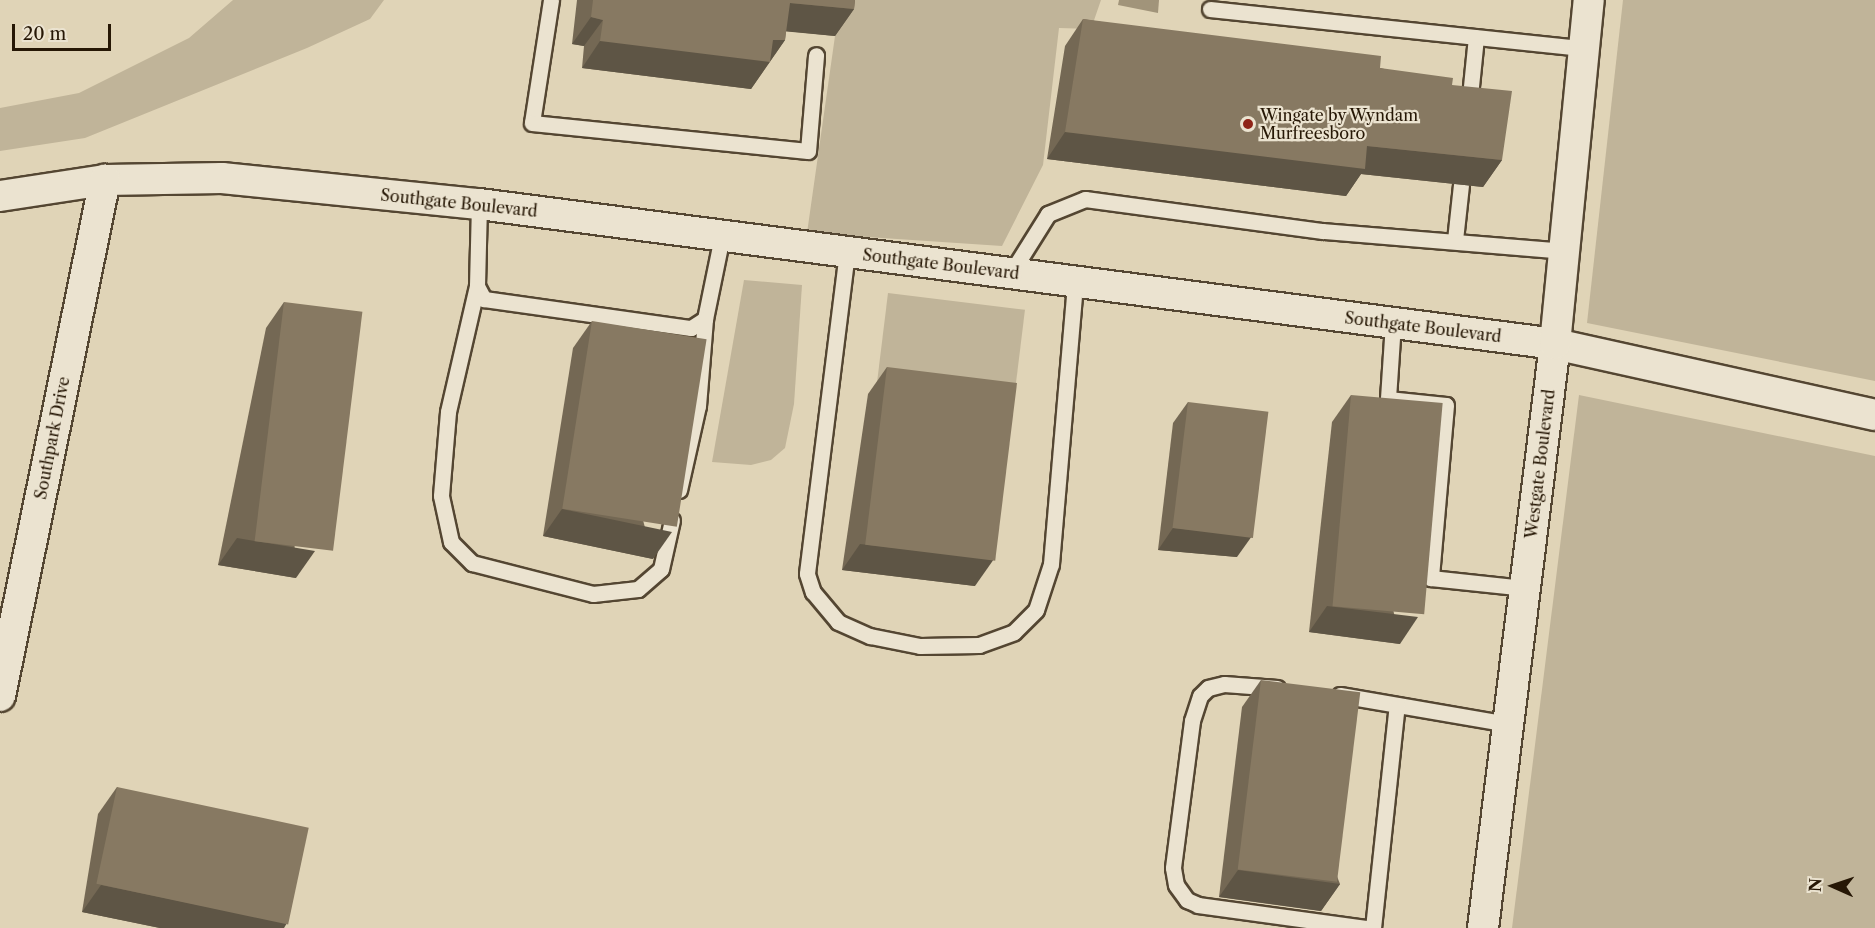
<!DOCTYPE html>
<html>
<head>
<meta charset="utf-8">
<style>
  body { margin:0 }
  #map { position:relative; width:1875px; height:928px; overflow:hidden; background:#e0d4b7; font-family:"Libre Caslon Text",serif }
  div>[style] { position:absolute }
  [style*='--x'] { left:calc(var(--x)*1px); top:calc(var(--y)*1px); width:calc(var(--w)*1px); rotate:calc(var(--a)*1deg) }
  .green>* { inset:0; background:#c0b499; transform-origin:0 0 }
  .water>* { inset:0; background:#a1947a }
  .roads { filter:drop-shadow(2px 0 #544632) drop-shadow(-2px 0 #544632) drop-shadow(0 2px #544632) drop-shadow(0 -2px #544632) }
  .lane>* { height:15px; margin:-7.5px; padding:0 7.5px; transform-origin:7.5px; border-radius:7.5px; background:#ebe3d0 }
  .street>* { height:30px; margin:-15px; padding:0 15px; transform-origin:15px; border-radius:15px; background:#ebe3d0 }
  .wall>* { inset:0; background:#746854 }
  .shaded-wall>* { inset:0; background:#5e5545 }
  .building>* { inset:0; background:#877962; transform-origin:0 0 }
  .dots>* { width:16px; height:16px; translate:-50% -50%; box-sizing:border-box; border:3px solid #ebe3d0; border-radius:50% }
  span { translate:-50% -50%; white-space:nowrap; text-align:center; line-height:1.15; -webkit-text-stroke:4.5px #ebe3d0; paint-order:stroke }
  .poi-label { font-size:16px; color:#261705 }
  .left { translate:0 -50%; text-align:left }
  .street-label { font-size:16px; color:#261705 }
  .north { position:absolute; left:1803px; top:856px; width:60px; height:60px; -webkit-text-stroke:4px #ebe3d0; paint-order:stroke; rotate:273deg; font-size:16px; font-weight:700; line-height:24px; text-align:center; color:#261705 }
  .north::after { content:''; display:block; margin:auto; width:21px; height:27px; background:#261705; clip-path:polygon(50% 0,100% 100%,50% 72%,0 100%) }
  .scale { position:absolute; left:12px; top:24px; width:99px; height:27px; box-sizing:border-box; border:3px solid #261705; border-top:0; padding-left:8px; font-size:18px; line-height:21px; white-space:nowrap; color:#261705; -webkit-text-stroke:4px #ebe3d0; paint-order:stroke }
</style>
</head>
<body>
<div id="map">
  <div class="green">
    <div style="clip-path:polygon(233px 0,384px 0,370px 19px,307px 48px,85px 138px,0 151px,0 108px,79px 93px,189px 38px)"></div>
    <div style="clip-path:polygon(831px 0,1101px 0,1091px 29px,1059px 28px,1043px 165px,1002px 246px,807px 233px,835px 36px)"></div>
    <div style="clip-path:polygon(1623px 0,1875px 0,1875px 381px,1587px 323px)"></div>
    <div style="clip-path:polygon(744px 280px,802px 285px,794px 404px,785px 448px,771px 460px,751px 465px,712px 462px)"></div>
    <div style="left:888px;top:293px;width:138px;height:97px;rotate:7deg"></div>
    <div style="clip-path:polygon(1579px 395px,1875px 456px,1875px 928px,1512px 928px)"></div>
  </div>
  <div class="water">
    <div style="clip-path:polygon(1119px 0,1159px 0,1158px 13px,1118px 5px)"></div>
  </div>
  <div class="roads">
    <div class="lane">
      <div style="--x:551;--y:0;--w:124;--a:98.8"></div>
      <div style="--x:532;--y:123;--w:277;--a:5.8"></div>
      <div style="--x:808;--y:151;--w:96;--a:-85.2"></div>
      <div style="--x:1210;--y:9;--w:376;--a:6"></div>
      <div style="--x:1469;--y:106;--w:69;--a:-84.2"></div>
      <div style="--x:479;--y:204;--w:82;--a:91.4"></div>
      <div style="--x:477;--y:286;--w:15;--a:62"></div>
      <div style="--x:484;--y:299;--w:209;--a:8"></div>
      <div style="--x:691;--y:328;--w:17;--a:-33"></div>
      <div style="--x:705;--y:319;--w:85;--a:-78.4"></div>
      <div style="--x:1455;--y:240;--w:55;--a:-83.8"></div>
      <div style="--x:847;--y:252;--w:324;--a:97.1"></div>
      <div style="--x:807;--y:574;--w:19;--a:72"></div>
      <div style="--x:813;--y:592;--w:39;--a:50"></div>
      <div style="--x:838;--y:622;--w:35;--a:24"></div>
      <div style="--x:870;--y:636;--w:51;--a:11.3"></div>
      <div style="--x:920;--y:646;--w:59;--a:-1"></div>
      <div style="--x:979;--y:645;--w:37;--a:-20"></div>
      <div style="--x:1014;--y:632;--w:31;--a:-45"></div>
      <div style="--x:1036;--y:610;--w:48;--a:-71.9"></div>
      <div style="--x:1051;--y:564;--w:283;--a:-85.1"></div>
      <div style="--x:1011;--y:273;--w:70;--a:-57.9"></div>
      <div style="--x:1048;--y:214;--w:40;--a:-22"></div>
      <div style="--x:1085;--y:199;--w:240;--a:7.7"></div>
      <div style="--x:1323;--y:231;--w:242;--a:4.7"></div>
      <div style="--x:477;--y:286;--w:129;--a:103"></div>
      <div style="--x:448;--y:412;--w:84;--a:94.8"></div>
      <div style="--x:441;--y:496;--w:47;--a:77.7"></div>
      <div style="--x:451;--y:542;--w:30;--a:45"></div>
      <div style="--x:472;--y:563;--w:125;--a:14.4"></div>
      <div style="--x:593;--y:594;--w:45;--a:-6.3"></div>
      <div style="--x:638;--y:589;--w:30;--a:-41"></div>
      <div style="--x:661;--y:569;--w:50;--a:-77.3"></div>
      <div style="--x:1393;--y:323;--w:76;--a:93.8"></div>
      <div style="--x:1388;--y:399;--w:58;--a:5.9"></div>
      <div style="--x:1446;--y:405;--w:174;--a:95"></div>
      <div style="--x:1431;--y:578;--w:95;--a:6.1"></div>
      <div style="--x:679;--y:490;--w:86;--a:-77.3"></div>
      <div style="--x:698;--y:406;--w:87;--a:-85.4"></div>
      <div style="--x:1277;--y:688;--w:53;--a:-175.7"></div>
      <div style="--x:1224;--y:684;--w:16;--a:166"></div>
      <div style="--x:1208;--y:688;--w:11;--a:135"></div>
      <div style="--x:1200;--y:696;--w:26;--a:108"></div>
      <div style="--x:1192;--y:721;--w:148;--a:97.4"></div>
      <div style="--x:1173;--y:868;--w:17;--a:80"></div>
      <div style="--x:1176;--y:885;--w:19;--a:54"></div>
      <div style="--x:1187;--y:900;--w:12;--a:24"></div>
      <div style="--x:1198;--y:905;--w:171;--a:7.8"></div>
      <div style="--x:1340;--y:695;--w:170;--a:9.8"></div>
      <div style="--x:1373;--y:928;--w:224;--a:-83.9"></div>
    </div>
    <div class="street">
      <div style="--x:0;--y:196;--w:106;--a:-8.7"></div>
      <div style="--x:105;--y:180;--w:117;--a:-1"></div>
      <div style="--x:222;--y:178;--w:258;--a:5.8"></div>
      <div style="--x:479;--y:204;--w:1085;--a:7.41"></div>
      <div style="--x:1555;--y:344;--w:328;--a:12.5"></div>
      <div style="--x:0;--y:696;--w:527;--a:-78.5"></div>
      <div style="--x:1483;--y:928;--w:588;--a:-82.97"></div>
      <div style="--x:1555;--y:344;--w:346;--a:-84.4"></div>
    </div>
  </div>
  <div class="wall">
    <div style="clip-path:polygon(577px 0,855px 0,854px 9px,835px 36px,786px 31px,785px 40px,751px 89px,582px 68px,584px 46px,572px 44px)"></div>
    <div style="clip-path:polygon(1083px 19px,1380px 68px,1452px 85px,1502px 160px,1483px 187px,1361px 174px,1346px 196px,1047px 159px,1065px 46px)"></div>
    <div style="clip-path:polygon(284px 302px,296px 578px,218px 565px,266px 328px)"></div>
    <div style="clip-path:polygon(592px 321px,653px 559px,543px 536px,573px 348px)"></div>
    <div style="clip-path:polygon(887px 367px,975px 586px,842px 570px,868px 394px)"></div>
    <div style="clip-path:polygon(1351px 395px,1400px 644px,1309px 632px,1332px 422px)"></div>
    <div style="clip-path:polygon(1188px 402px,1237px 557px,1158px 550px,1173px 423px)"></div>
    <div style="clip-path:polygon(1261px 680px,1340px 884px,1321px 911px,1219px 897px,1242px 707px)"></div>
    <div style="clip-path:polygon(117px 787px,284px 928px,160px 928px,82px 912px,98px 814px)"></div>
  </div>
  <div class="shaded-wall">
    <div style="clip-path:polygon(790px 3px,854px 9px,835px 36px,771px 30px)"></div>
    <div style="clip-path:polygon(591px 17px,603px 20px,584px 46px,572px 44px)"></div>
    <div style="clip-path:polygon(773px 40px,785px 40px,751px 89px,582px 68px,600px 41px)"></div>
    <div style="clip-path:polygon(1065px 132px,1367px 146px,1502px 160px,1483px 187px,1361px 174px,1346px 196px,1047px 159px)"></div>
    <div style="clip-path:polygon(562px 509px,672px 532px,653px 559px,543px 536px)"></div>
    <div style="clip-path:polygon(1173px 528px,1252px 536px,1237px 557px,1158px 550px)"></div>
    <div style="clip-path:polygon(237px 538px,315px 551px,296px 578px,218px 565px)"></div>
    <div style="clip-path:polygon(860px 544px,994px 559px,975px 586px,842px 570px)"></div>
    <div style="clip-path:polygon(1327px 606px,1418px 617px,1400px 644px,1309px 632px)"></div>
    <div style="clip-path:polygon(1238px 870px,1340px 884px,1321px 911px,1219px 897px)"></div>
    <div style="clip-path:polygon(101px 885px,287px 923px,284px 928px,160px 928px,82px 912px)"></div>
  </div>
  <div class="building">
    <div style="clip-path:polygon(593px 0,855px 0,854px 9px,790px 3px,785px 40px,773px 40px,770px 62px,600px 41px,603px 20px,591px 17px)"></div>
    <div style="clip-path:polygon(1083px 19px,1381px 56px,1380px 68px,1453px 78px,1452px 85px,1512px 91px,1502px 160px,1367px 146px,1365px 169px,1065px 132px)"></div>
    <div style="left:284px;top:302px;width:79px;height:241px;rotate:7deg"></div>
    <div style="left:592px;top:321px;width:116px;height:190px;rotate:9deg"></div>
    <div style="left:887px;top:367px;width:131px;height:179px;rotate:7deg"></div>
    <div style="left:1351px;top:395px;width:92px;height:212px;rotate:5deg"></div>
    <div style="left:1188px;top:402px;width:81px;height:127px;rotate:7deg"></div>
    <div style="left:1261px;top:680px;width:100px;height:191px;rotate:7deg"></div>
    <div style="left:117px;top:787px;width:196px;height:99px;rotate:12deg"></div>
  </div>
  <div class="dots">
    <div style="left:1248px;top:124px;background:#8f2418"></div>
  </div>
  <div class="poi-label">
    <span class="left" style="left:1260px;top:124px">Wingate by Wyndam<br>Murfreesboro</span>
  </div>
  <div class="street-label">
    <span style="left:459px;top:203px;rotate:6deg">Southgate Boulevard</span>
    <span style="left:941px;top:264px;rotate:7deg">Southgate Boulevard</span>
    <span style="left:1423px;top:327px;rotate:7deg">Southgate Boulevard</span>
    <span style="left:52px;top:438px;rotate:-79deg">Southpark Drive</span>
    <span style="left:1540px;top:464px;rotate:-83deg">Westgate Boulevard</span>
  </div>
  <div class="north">N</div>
  <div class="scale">20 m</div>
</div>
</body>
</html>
